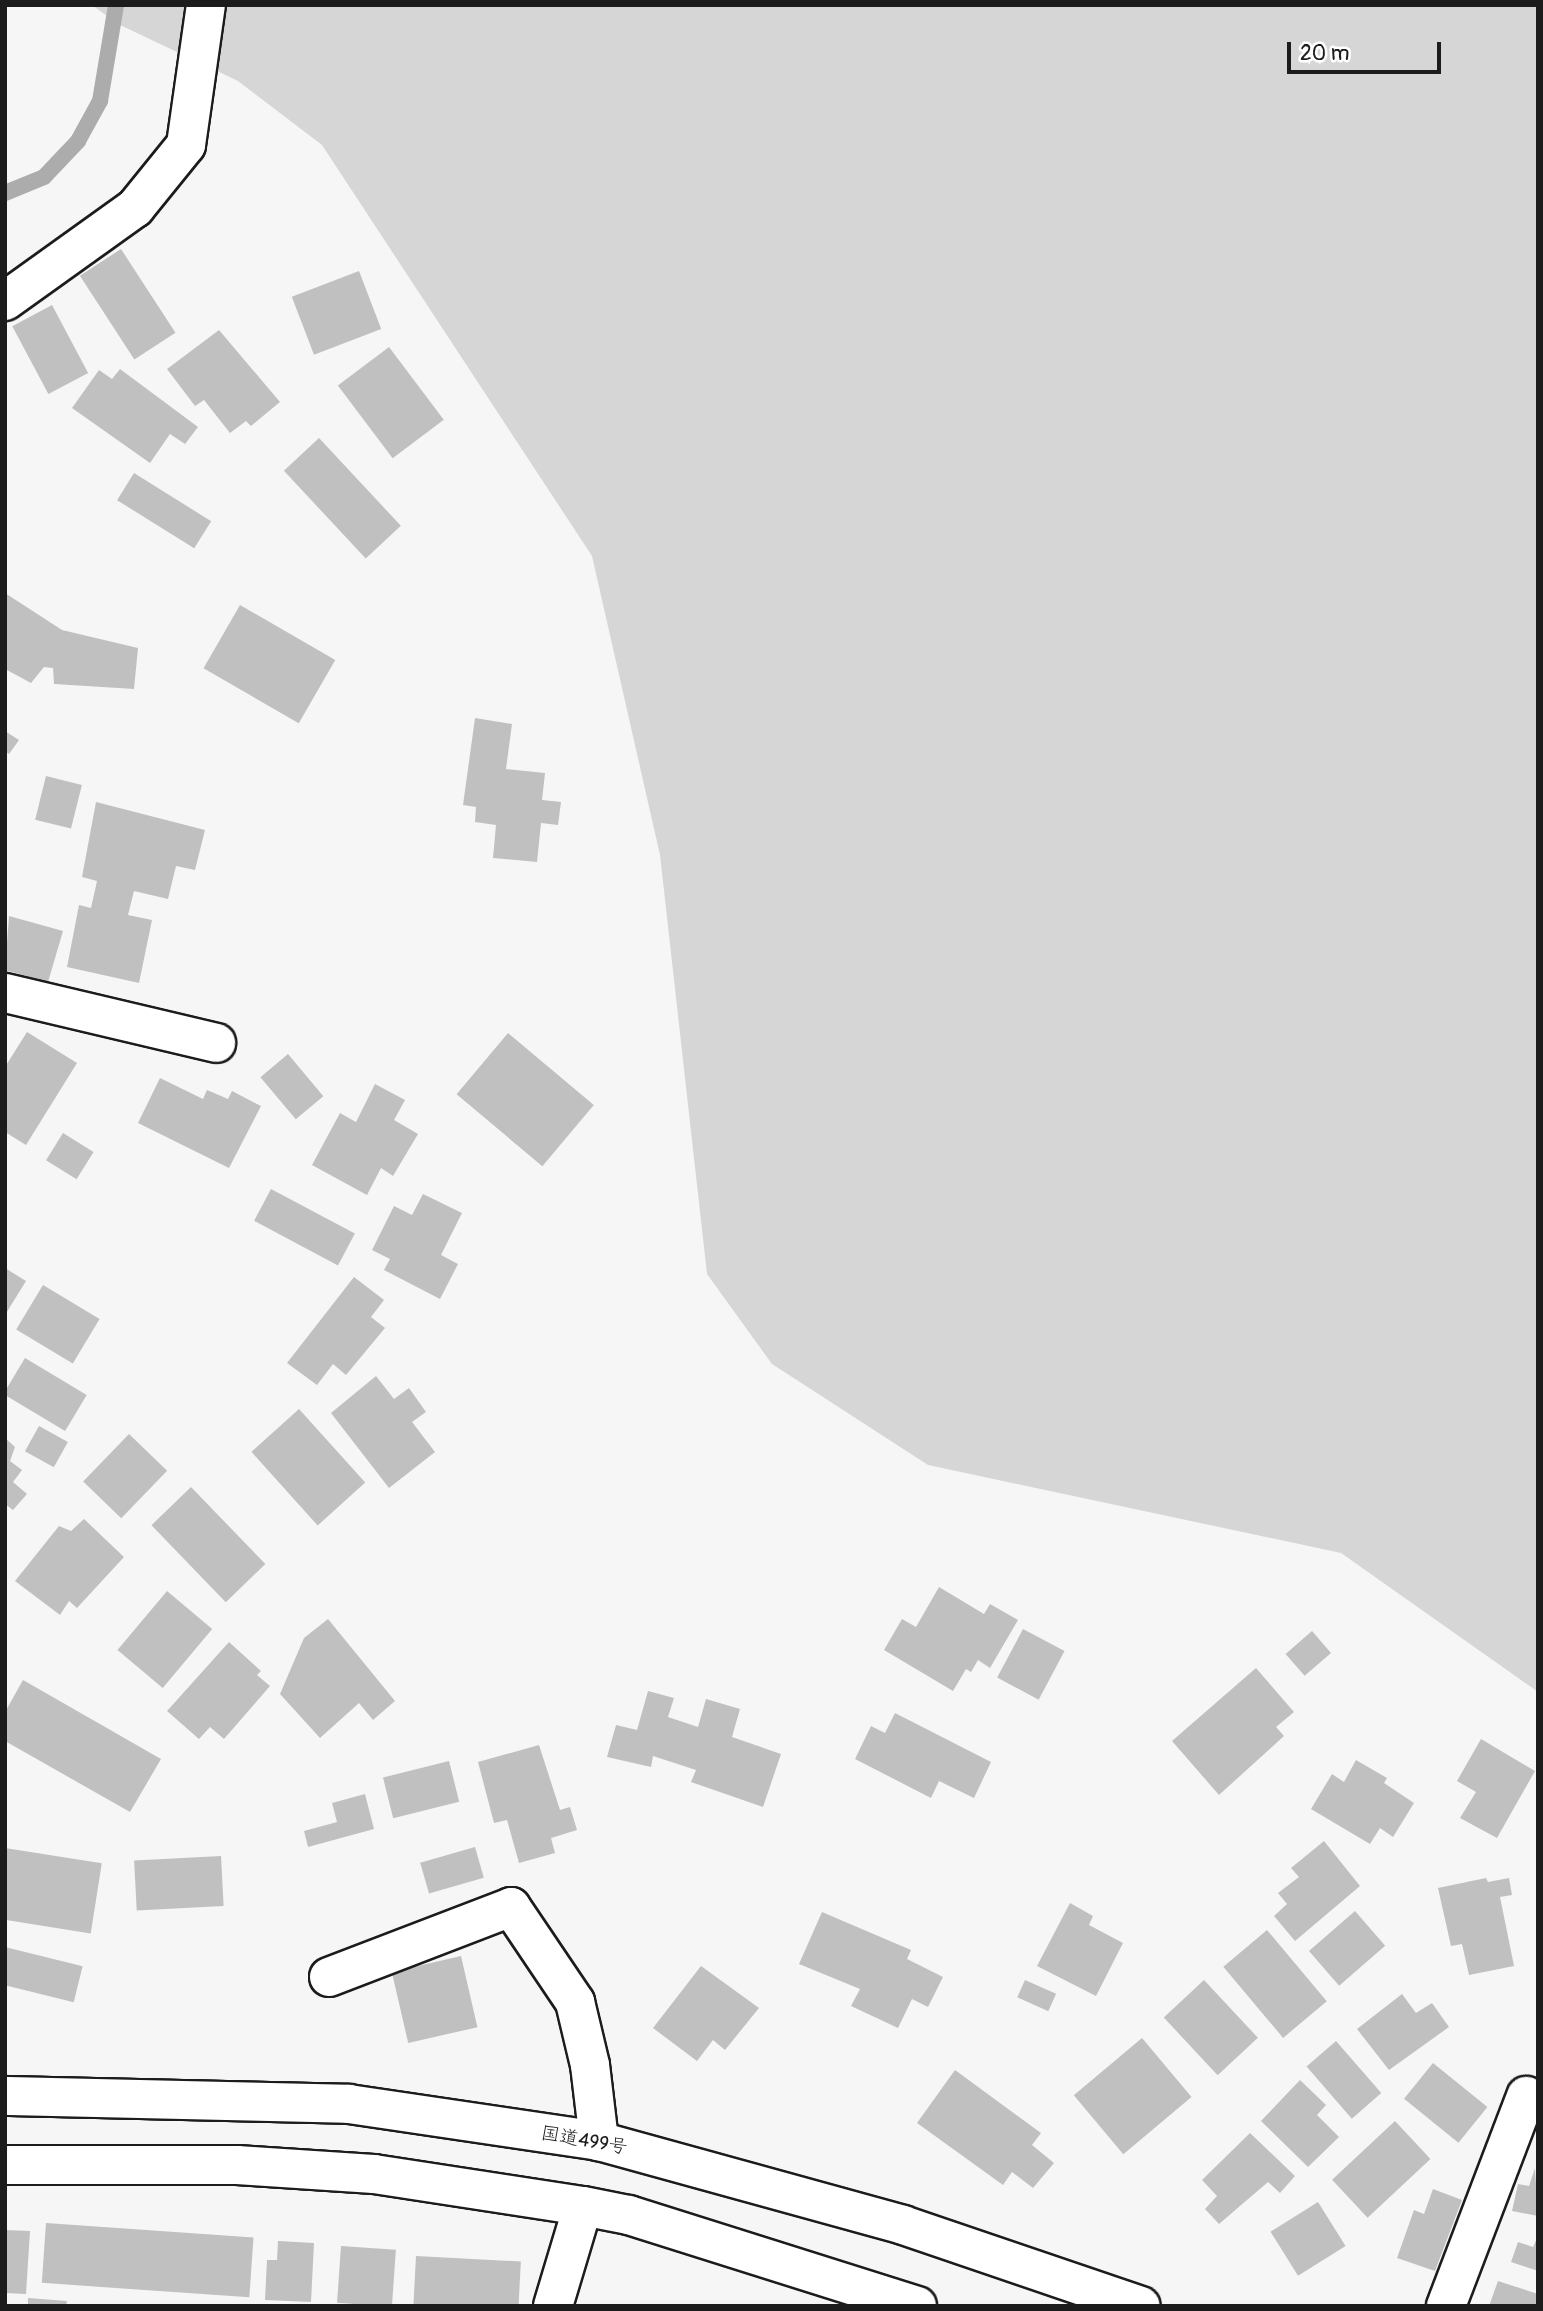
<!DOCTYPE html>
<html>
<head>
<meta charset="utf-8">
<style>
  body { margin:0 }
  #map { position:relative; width:1543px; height:2311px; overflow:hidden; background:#f6f6f6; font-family:Pangolin,"Klee One",sans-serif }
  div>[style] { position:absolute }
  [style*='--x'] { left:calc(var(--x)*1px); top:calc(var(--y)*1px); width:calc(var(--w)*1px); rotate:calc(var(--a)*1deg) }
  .green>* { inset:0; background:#d6d6d6 }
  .stream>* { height:16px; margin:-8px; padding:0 8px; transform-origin:8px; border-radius:8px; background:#acacac }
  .building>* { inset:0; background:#c0c0c0; transform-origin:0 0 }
  .roads { filter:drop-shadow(2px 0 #1c1c1c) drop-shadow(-2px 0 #1c1c1c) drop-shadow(0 2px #1c1c1c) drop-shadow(0 -2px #1c1c1c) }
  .minor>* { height:38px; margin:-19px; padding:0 19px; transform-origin:19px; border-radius:19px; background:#fff }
  .trunk>* { height:38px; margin:-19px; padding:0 19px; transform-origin:19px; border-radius:19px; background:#fff }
  span { translate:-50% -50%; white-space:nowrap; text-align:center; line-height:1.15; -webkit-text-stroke:5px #fff; paint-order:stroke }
  .street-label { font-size:19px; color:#1c1c1c }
  .frame { position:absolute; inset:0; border:7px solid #1c1c1c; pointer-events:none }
  .scale { position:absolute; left:1287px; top:42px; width:154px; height:32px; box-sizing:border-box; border:4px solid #1c1c1c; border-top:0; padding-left:9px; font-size:21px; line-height:24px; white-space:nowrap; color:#1c1c1c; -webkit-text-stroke:5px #fff; paint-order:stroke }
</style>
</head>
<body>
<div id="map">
  <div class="green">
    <div style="clip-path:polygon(92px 5px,1538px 5px,1538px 1692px,1341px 1553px,928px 1465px,772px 1364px,707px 1274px,660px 855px,592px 556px,322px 145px,238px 81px,118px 24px)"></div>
  </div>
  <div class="stream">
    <div style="--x:5;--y:193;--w:42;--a:-22.3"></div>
    <div style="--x:44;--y:177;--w:50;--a:-46.6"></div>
    <div style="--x:78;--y:141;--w:46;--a:-61.2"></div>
    <div style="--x:100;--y:101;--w:97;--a:-80.5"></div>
  </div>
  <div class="building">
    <div style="left:121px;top:249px;width:100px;height:49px;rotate:57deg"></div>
    <div style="left:359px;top:271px;width:62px;height:72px;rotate:69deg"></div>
    <div style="left:52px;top:305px;width:77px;height:45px;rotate:62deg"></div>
    <div style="clip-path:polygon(219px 330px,280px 402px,251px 426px,246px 421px,230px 433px,204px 400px,195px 406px,167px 369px)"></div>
    <div style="left:389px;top:347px;width:91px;height:64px;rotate:53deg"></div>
    <div style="clip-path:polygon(120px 369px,198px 427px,185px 444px,170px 434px,150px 463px,72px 408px,99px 370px,112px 379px)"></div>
    <div style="left:319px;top:438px;width:120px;height:48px;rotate:47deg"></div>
    <div style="left:134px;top:473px;width:91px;height:32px;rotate:32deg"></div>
    <div style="clip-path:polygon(5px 593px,62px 630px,138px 648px,134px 689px,54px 684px,53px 668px,44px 667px,31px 683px,5px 669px)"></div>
    <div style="left:240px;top:605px;width:110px;height:73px;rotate:30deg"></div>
    <div style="clip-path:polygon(475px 718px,512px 724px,506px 769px,545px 773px,542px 800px,561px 802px,558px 825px,541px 823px,537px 862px,493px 858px,496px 825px,475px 822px,476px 807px,463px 805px)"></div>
    <div style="clip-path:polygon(5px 731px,19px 740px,9px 754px,5px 751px)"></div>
    <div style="left:46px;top:776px;width:37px;height:45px;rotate:14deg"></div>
    <div style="clip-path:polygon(96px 802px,205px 830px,195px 870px,176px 866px,168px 899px,134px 891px,128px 915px,152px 920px,139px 983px,67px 967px,79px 905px,91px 908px,97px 881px,82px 877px)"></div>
    <div style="clip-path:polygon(9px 916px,63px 931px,48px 982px,5px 970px)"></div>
    <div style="clip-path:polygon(27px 1032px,77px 1063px,26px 1145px,5px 1132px,5px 1067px)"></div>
    <div style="left:508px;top:1033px;width:112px;height:80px;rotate:40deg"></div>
    <div style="left:288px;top:1054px;width:55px;height:36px;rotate:50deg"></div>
    <div style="clip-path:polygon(160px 1078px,203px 1099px,207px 1090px,228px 1099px,232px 1091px,261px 1106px,229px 1168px,138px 1123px)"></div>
    <div style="clip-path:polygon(375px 1084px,405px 1100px,394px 1120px,418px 1134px,393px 1176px,381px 1168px,367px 1195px,312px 1165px,340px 1113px,356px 1122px)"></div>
    <div style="left:63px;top:1133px;width:36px;height:32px;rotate:32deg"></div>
    <div style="left:271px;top:1189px;width:95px;height:36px;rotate:28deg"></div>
    <div style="clip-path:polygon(423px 1194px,462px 1213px,441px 1255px,458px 1264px,440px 1299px,384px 1270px,390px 1259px,372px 1250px,394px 1206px,412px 1215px)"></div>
    <div style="clip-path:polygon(5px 1268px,26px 1281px,5px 1315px)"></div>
    <div style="clip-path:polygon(354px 1277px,384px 1300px,371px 1317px,385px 1328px,346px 1375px,333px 1364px,317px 1385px,287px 1363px)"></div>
    <div style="left:43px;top:1285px;width:66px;height:52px;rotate:31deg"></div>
    <div style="left:25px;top:1358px;width:72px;height:42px;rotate:31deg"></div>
    <div style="clip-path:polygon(376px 1376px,394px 1399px,409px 1388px,426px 1412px,412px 1422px,435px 1452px,389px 1488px,331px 1413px)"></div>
    <div style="left:299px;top:1409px;width:99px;height:64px;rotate:48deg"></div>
    <div style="left:39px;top:1426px;width:33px;height:29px;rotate:29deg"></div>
    <div style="left:129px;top:1434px;width:53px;height:66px;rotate:44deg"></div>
    <div style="clip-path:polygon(5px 1438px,15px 1447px,10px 1461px,22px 1470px,13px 1482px,27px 1494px,13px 1510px,5px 1504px)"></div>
    <div style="left:191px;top:1487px;width:107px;height:55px;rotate:46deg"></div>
    <div style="clip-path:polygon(84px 1519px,124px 1557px,77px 1608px,69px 1601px,60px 1615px,15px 1581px,59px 1526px,71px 1531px)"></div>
    <div style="clip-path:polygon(939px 1587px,984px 1614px,990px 1604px,1018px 1620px,990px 1668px,978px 1660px,971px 1672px,966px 1669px,953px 1691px,884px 1650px,902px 1619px,916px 1627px)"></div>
    <div style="left:167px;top:1591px;width:59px;height:77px;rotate:40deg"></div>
    <div style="clip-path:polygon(328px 1619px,395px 1701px,373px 1720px,359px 1703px,320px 1738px,280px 1694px,304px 1638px)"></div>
    <div style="left:1023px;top:1629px;width:47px;height:55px;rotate:28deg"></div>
    <div style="left:1312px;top:1631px;width:29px;height:35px;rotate:49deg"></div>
    <div style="clip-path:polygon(229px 1642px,261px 1671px,257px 1675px,270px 1686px,224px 1739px,210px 1727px,199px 1739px,167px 1711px)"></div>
    <div style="clip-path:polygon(1256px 1668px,1294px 1712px,1276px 1727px,1284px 1736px,1219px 1795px,1172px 1741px)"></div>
    <div style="clip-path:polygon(23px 1680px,161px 1759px,130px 1812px,5px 1741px,5px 1712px)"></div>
    <div style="clip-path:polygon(648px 1691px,674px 1698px,668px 1717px,698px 1727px,706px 1699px,740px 1709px,732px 1737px,781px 1754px,763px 1807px,691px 1782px,696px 1770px,653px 1756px,651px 1767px,607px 1757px,616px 1725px,637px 1730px)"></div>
    <div style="clip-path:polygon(895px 1713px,991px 1762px,974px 1798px,939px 1781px,931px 1798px,855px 1759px,871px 1726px,885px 1733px)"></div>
    <div style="clip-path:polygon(1481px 1739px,1535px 1771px,1497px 1838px,1460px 1818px,1476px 1792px,1457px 1781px)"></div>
    <div style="clip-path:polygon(539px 1745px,560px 1810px,570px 1807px,577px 1830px,551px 1838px,555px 1853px,519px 1863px,507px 1820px,494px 1823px,478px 1762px)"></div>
    <div style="clip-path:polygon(1356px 1760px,1387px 1778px,1384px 1783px,1414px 1803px,1393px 1837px,1380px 1828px,1370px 1844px,1311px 1809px,1332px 1774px,1344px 1782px)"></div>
    <div style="left:449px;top:1761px;width:42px;height:68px;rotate:76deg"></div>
    <div style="clip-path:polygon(365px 1794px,374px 1829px,308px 1847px,304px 1831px,337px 1822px,332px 1803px)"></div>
    <div style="clip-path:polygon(1324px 1841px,1360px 1886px,1295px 1941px,1274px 1916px,1287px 1904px,1278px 1893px,1299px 1877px,1291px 1868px)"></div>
    <div style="left:475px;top:1847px;width:32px;height:57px;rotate:74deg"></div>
    <div style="left:5px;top:1848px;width:98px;height:71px;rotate:9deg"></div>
    <div style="left:221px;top:1856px;width:50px;height:87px;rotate:87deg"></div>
    <div style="clip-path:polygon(1486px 1878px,1488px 1882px,1509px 1878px,1512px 1895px,1500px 1897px,1514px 1966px,1469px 1975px,1462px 1944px,1451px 1946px,1438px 1888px)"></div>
    <div style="clip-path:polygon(1070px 1903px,1093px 1916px,1089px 1925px,1123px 1943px,1096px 1996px,1037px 1966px)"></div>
    <div style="left:1355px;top:1911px;width:46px;height:61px;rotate:49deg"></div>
    <div style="clip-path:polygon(822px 1912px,911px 1950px,907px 1959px,943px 1977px,928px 2007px,912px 1999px,898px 2028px,851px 2006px,860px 1989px,799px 1964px)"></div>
    <div style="left:1267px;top:1930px;width:93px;height:57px;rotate:50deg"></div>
    <div style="left:5px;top:1947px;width:80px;height:37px;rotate:14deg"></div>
    <div style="left:461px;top:1956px;width:73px;height:71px;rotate:77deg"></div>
    <div style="clip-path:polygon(701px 1966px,759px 2008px,725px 2050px,713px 2040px,697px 2061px,653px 2028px)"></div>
    <div style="left:1025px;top:1980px;width:34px;height:19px;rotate:24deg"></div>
    <div style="left:1204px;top:1980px;width:79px;height:55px;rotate:47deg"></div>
    <div style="clip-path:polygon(1402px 1994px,1416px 2013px,1432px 2003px,1449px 2027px,1389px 2070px,1357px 2029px)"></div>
    <div style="left:1142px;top:2038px;width:77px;height:89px;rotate:50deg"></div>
    <div style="left:1336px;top:2041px;width:69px;height:39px;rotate:49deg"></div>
    <div style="left:1433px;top:2063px;width:70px;height:46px;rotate:39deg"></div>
    <div style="clip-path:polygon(955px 2070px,1041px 2133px,1032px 2145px,1054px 2163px,1033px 2188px,1012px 2172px,1003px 2185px,917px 2123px)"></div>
    <div style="clip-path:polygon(1300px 2080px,1326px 2105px,1317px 2115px,1339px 2137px,1308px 2167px,1261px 2121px)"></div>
    <div style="left:1395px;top:2121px;width:52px;height:86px;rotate:47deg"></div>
    <div style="clip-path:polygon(1250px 2133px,1295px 2176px,1280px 2193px,1268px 2182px,1219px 2224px,1205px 2209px,1217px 2196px,1202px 2180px)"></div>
    <div style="clip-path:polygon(1535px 2168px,1538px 2216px,1512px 2211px,1518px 2184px,1529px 2186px)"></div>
    <div style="clip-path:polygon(1433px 2189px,1462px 2200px,1435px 2271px,1397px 2258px,1414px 2210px,1424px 2214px)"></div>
    <div style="left:1318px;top:2202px;width:52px;height:56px;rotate:58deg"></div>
    <div style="left:46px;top:2223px;width:208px;height:60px;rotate:4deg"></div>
    <div style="clip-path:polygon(5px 2230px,30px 2231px,26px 2294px,5px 2293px)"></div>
    <div style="clip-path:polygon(1538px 2236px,1538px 2271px,1511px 2262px,1518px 2242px,1533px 2247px)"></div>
    <div style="clip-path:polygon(278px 2241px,314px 2243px,311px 2302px,265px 2300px,267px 2260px,277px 2260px)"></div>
    <div style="left:341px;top:2246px;width:55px;height:57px;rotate:4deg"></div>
    <div style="left:416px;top:2256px;width:105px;height:50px;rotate:3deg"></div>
    <div style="clip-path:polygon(1498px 2281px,1538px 2294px,1538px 2306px,1489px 2306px)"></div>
    <div style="clip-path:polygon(28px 2298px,67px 2301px,66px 2306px,28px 2306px)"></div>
  </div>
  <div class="roads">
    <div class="minor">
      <div style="--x:5;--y:301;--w:160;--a:-35.6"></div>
      <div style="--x:135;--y:208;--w:81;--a:-51"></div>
      <div style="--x:186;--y:145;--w:141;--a:-81.9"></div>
      <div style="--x:5;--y:993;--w:217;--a:13.3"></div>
      <div style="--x:329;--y:1977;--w:195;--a:-21"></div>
      <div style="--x:511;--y:1907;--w:115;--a:56"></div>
      <div style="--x:575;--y:2002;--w:65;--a:76.6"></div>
      <div style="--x:590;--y:2065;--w:77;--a:83.2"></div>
      <div style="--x:553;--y:2306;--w:104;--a:-73.3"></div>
      <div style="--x:1446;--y:2306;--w:225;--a:-69.1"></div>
    </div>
    <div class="trunk">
      <div style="--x:5;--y:2096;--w:344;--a:1.3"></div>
      <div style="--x:349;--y:2104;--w:253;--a:8.4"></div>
      <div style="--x:599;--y:2141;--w:315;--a:15.4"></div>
      <div style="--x:903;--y:2225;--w:251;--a:18.8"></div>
      <div style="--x:5;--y:2165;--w:232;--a:0"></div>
      <div style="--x:237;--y:2165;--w:137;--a:3.8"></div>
      <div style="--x:374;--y:2174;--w:211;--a:8.7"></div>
      <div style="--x:583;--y:2206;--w:47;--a:11.1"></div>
      <div style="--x:629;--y:2215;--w:302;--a:17.5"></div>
    </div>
  </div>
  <div class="street-label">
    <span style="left:584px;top:2141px;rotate:10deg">国道499号</span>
  </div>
  <div class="frame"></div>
  <div class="scale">20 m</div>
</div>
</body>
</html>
